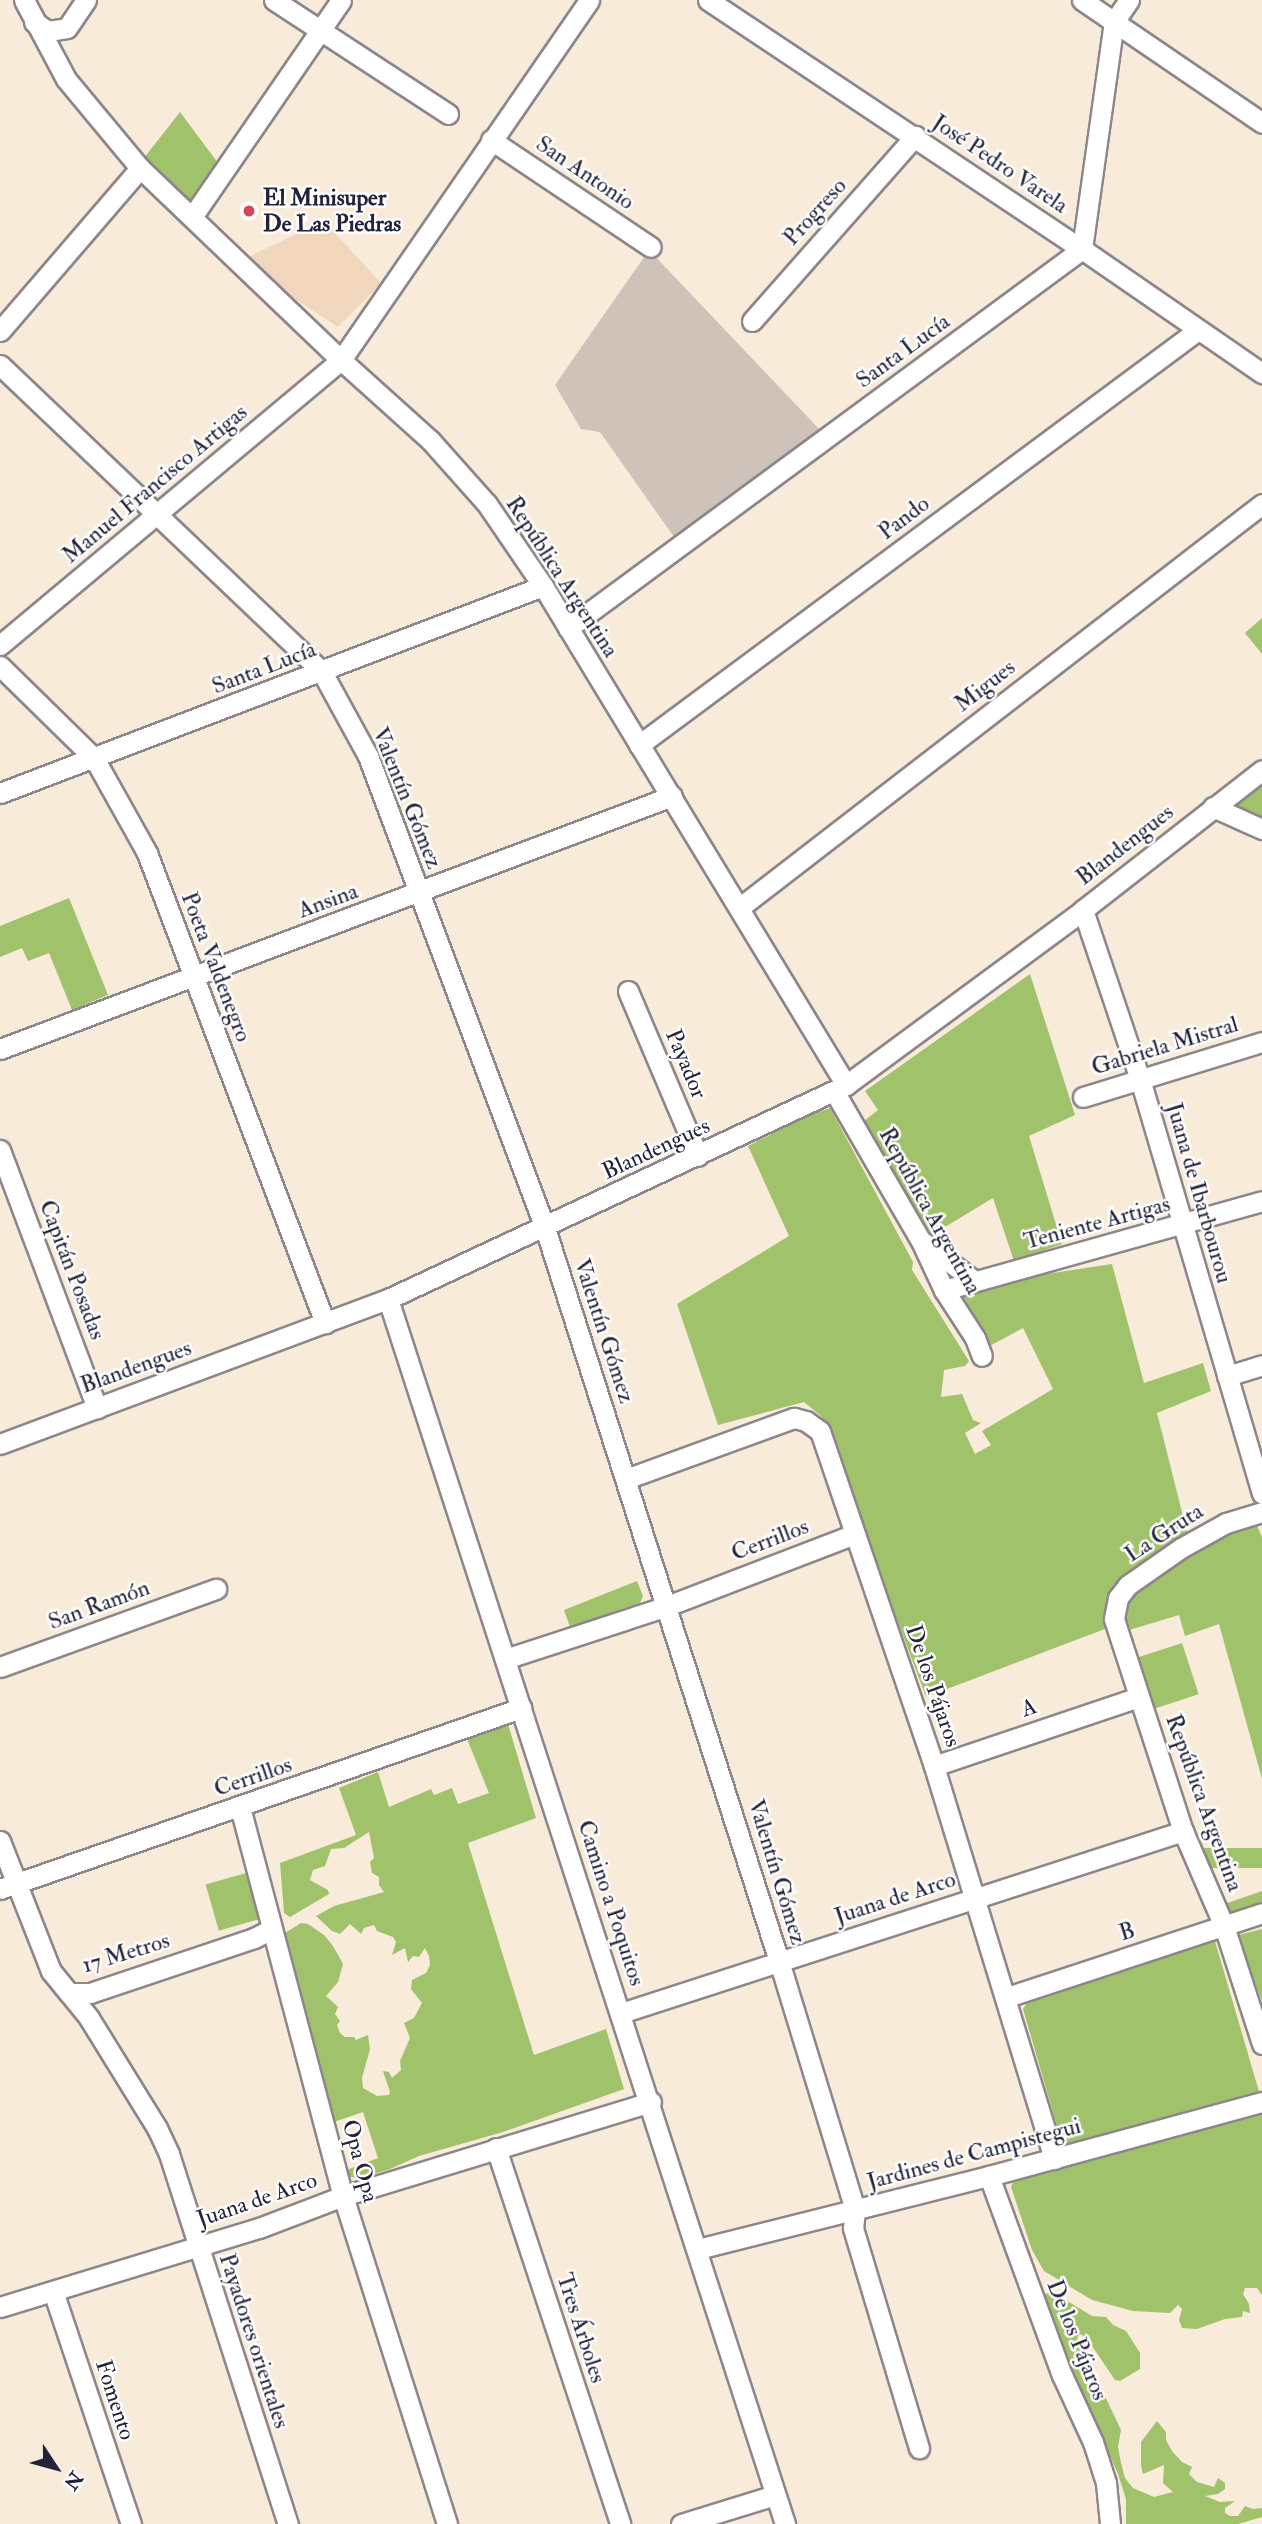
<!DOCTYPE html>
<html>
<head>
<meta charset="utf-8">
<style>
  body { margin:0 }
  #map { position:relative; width:1262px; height:2524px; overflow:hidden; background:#f8ebd9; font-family:"IM FELL Double Pica",serif }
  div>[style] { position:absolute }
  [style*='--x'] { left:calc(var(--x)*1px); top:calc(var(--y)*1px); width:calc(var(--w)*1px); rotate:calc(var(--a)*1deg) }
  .built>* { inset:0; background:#f0d6bc }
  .industrial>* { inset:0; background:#cec2b9 }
  .green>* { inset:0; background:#a0c26b; transform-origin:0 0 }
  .roads { filter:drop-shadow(2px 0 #8d868a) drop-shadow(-2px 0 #8d868a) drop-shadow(0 2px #8d868a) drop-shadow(0 -2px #8d868a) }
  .minor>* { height:19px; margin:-9.5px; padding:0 9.5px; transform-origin:9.5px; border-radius:9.5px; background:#fff }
  .dots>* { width:19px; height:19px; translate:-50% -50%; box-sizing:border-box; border:4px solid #fff; border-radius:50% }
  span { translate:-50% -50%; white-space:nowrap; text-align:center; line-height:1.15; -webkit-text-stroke:5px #fff; paint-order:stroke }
  .street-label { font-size:23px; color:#22223b }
  .poi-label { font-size:23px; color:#22223b; font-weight:700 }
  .left { translate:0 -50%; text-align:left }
  .north { position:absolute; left:21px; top:2433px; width:70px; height:70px; -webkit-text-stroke:5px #fff; paint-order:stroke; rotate:126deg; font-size:19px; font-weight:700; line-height:28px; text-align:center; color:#22223b }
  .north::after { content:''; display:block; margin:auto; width:24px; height:32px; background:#22223b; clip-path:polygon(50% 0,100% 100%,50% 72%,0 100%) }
</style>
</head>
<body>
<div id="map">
  <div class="built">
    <div style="clip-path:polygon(324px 221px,381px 283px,338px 327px,238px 262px)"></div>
  </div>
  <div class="industrial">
    <div style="clip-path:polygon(649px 250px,821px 431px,674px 537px,600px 432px,581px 429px,555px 385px)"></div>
  </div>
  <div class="green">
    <div style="clip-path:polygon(180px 112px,218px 163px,195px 198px,186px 201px,144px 158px)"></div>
    <div style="clip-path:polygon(1262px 618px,1262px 654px,1245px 633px)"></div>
    <div style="clip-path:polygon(1262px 782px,1262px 823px,1237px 810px,1237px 804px,1239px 799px)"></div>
    <div style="clip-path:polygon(69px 898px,108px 995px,72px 1010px,49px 953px,28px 961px,22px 948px,0 957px,0 926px)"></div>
    <div style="clip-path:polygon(1030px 974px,1075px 1115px,1029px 1136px,1062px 1244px,1014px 1261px,993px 1198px,935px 1233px,922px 1232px,864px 1121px,878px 1110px,865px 1091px)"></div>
    <div style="clip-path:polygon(830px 1108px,913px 1262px,912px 1270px,969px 1361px,965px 1366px,944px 1370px,941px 1397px,962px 1394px,973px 1420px,981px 1423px,965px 1433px,975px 1454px,991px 1445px,982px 1431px,1053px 1389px,1023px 1328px,986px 1348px,952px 1292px,987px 1283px,1112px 1264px,1144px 1383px,1203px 1363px,1211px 1391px,1157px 1413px,1188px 1536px,1117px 1587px,1110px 1627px,926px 1697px,862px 1526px,832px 1435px,821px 1416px,804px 1402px,718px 1425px,677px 1304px,789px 1236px,748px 1146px,807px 1116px)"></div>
    <div style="clip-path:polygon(1255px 1521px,1262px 1537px,1262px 1779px,1219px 1624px,1185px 1636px,1179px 1615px,1126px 1631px,1121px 1616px,1128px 1597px,1185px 1550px)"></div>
    <div style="clip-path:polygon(637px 1581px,643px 1596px,640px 1603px,570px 1627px,564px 1610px)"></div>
    <div style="left:1182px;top:1643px;width:54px;height:50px;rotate:72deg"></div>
    <div style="clip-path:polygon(507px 1721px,536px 1818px,468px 1843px,534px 2055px,606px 2029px,624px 2089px,503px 2132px,419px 2156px,390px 2169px,362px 2178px,351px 2177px,344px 2171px,378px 2158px,363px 2112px,331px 2123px,285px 1933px,301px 1923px,308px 1924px,324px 1935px,333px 1946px,343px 1964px,338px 1982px,326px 1996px,338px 2007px,335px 2014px,340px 2021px,337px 2025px,340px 2033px,345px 2037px,354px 2037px,356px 2040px,368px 2035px,370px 2049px,362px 2078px,363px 2088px,377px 2096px,389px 2095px,390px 2092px,383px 2071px,389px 2072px,392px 2078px,401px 2070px,400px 2061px,410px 2038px,404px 2023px,414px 2018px,422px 2003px,411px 1989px,412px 1980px,426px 1973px,430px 1965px,429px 1956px,425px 1948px,419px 1957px,413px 1956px,408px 1962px,405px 1948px,392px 1955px,396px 1942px,393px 1937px,377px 1931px,374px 1925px,364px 1928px,361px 1934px,350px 1924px,340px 1934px,332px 1931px,316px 1916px,334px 1906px,384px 1892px,379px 1885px,379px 1877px,372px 1873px,370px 1862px,374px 1858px,369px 1832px,344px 1848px,331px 1849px,325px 1866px,313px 1870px,310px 1880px,328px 1890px,329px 1894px,290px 1917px,284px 1913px,280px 1863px,356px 1835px,339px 1788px,378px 1772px,389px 1807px,431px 1789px,434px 1795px,452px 1788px,458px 1804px,489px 1793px,467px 1739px)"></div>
    <div style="left:1262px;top:1848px;width:20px;height:63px;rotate:90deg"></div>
    <div style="left:246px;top:1873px;width:48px;height:42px;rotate:74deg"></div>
    <div style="clip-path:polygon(1262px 1891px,1262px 1905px,1229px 1917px,1216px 1907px)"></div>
    <div style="clip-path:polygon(1262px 1929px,1262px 2002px,1238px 1935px)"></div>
    <div style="clip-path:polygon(1207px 1938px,1215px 1941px,1260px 2095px,1063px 2147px,1023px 2009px,1030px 1998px)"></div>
    <div style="clip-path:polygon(1262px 2112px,1262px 2295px,1257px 2288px,1245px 2288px,1243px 2294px,1249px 2304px,1250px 2313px,1243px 2311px,1242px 2317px,1225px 2319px,1197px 2329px,1182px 2328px,1179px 2320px,1182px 2309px,1178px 2305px,1170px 2313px,1133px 2311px,1092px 2300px,1044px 2271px,1032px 2250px,1011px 2187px,1013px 2182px,1128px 2144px)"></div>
    <div style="clip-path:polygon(1051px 2291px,1092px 2316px,1106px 2317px,1113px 2325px,1126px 2331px,1140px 2353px,1140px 2369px,1120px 2381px,1115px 2380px,1086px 2337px,1080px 2334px,1077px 2337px,1121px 2430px,1118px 2447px,1121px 2463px,1125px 2478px,1133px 2488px,1154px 2497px,1173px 2492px,1163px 2483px,1164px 2465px,1143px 2474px,1141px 2465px,1141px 2442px,1157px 2421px,1166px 2432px,1166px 2440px,1172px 2451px,1182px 2462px,1192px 2467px,1189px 2474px,1197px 2482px,1214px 2487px,1218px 2478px,1225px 2483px,1225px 2489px,1218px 2494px,1205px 2496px,1220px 2502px,1235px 2501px,1225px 2508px,1225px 2513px,1230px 2516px,1238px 2516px,1245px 2506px,1253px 2509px,1262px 2508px,1262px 2517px,1238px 2524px,1126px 2524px,1126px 2499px,1118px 2474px,1041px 2297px)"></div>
  </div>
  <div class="roads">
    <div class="minor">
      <div style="--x:24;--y:0;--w:89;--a:62"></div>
      <div style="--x:66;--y:79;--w:116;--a:50.3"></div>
      <div style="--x:140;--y:168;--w:278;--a:43.7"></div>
      <div style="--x:341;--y:360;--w:120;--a:42"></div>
      <div style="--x:430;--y:440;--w:86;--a:48.3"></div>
      <div style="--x:487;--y:504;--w:99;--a:55.7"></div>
      <div style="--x:543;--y:586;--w:584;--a:58.73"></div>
      <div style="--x:274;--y:0;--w:208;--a:33.2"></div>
      <div style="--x:708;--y:0;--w:449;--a:33.7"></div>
      <div style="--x:1082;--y:249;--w:219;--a:34.6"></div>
      <div style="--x:1082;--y:0;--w:218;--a:34.3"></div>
      <div style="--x:34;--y:22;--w:17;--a:33"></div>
      <div style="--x:48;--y:31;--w:19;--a:-9"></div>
      <div style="--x:67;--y:28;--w:34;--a:-56"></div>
      <div style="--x:491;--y:140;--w:192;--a:33.8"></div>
      <div style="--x:192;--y:217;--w:263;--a:-55.5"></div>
      <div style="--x:752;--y:321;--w:247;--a:-48.6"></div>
      <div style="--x:0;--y:331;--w:215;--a:-49.3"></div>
      <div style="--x:0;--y:365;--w:445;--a:43.6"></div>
      <div style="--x:322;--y:672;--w:96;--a:61.3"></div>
      <div style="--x:368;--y:756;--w:504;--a:69.44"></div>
      <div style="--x:545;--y:1228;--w:769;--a:72.3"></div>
      <div style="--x:779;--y:1961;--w:260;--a:73"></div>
      <div style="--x:855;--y:2210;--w:18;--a:96"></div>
      <div style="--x:853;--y:2228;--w:230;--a:73.3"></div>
      <div style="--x:568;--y:628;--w:639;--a:-36.4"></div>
      <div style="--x:1082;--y:249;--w:229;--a:-82"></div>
      <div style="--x:1114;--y:22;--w:27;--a:-56"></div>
      <div style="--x:0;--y:645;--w:444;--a:-39.9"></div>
      <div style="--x:341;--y:360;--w:437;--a:-55.4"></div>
      <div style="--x:0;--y:666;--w:132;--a:44.4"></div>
      <div style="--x:94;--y:758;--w:109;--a:60.8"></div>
      <div style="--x:147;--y:853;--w:503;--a:69.26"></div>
      <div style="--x:639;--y:745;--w:696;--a:-36.59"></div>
      <div style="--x:0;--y:793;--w:581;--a:-20.87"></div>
      <div style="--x:1213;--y:807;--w:54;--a:24.2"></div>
      <div style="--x:739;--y:908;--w:661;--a:-37.68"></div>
      <div style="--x:1083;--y:910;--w:178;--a:71.4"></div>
      <div style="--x:1140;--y:1079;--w:432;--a:73.6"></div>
      <div style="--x:628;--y:991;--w:179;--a:67"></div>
      <div style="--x:0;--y:1049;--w:718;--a:-20.63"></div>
      <div style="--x:834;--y:1091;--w:173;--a:59.9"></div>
      <div style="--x:921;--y:1241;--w:54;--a:64.9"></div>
      <div style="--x:944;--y:1290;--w:57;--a:57.1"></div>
      <div style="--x:975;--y:1338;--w:19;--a:69"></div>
      <div style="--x:1083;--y:1097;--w:187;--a:-17.1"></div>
      <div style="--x:0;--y:1150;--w:276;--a:69.4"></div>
      <div style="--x:923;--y:1242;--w:61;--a:37.1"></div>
      <div style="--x:944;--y:1290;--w:330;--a:-15.6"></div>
      <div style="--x:388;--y:1299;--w:1288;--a:72.04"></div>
      <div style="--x:1227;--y:1376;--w:37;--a:-17"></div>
      <div style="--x:0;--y:1444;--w:414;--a:-20.5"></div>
      <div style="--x:388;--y:1299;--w:506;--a:-25.04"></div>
      <div style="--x:846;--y:1085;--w:295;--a:-36.4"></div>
      <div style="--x:1083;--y:910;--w:227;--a:-38"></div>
      <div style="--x:626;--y:1479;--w:179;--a:-20"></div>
      <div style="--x:794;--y:1418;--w:12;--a:14"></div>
      <div style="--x:806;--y:1421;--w:17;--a:36"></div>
      <div style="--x:820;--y:1431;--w:354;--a:71.2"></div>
      <div style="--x:934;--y:1766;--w:411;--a:73"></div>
      <div style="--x:1262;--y:1512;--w:38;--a:163"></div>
      <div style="--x:1226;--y:1523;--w:51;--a:150.9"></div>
      <div style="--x:1181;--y:1548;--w:65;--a:145.1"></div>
      <div style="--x:1128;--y:1585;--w:16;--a:128"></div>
      <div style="--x:1118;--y:1598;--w:21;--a:101"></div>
      <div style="--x:1114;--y:1619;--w:223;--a:72"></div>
      <div style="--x:1183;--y:1831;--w:103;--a:66.7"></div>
      <div style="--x:1224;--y:1926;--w:124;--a:72.1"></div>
      <div style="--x:505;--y:1659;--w:170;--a:-18.1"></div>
      <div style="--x:667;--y:1606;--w:201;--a:-21"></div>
      <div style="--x:0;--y:1667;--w:230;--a:-19.9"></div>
      <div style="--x:934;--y:1766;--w:216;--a:-18.6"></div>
      <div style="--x:240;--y:1807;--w:402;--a:75.2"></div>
      <div style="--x:343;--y:2196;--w:344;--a:72.4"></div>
      <div style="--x:0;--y:1841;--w:140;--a:68.6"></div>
      <div style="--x:51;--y:1971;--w:28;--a:51"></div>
      <div style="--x:69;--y:1993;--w:21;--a:0"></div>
      <div style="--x:90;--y:1993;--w:173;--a:-18.5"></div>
      <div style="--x:254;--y:1938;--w:20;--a:-27"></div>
      <div style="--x:0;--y:1889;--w:552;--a:-19.16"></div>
      <div style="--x:69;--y:1993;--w:32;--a:51"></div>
      <div style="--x:89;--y:2018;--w:129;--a:58.3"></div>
      <div style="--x:157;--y:2128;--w:29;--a:65"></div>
      <div style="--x:169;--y:2154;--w:389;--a:72.2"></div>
      <div style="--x:1007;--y:1997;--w:268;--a:-18.2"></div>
      <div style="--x:621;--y:2013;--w:591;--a:-17.94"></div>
      <div style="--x:496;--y:2148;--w:396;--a:71.7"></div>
      <div style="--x:989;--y:2176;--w:212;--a:69.9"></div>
      <div style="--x:1062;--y:2375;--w:74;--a:65.2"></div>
      <div style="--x:1093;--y:2442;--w:43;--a:72.4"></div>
      <div style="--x:1106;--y:2483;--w:41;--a:84.4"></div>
      <div style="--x:698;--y:2249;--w:300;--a:-14.1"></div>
      <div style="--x:989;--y:2176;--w:283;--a:-15.2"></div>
      <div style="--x:53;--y:2291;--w:246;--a:71.5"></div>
      <div style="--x:0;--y:2307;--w:271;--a:-17"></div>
      <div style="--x:259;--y:2228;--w:90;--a:-20.9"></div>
      <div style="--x:343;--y:2196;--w:322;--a:-17"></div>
      <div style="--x:681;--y:2524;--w:98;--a:-17.1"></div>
    </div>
  </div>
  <div class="dots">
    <div style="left:249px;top:211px;background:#d1495b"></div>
  </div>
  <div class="street-label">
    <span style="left:1000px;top:164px;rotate:34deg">José Pedro Varela</span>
    <span style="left:585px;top:173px;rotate:34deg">San Antonio</span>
    <span style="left:815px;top:212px;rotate:-48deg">Progreso</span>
    <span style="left:903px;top:351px;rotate:-36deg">Santa Lucía</span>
    <span style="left:155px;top:484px;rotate:-40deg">Manuel Francisco Artigas</span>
    <span style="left:904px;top:518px;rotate:-37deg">Pando</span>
    <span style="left:562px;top:577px;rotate:57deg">República Argentina</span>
    <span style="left:264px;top:668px;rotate:-21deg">Santa Lucía</span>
    <span style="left:985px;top:686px;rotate:-38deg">Migues</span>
    <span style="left:407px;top:798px;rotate:68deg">Valentín Gómez</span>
    <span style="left:1125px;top:845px;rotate:-38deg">Blandengues</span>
    <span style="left:328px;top:901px;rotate:-20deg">Ansina</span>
    <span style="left:216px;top:967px;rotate:69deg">Poeta Valdenegro</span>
    <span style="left:1165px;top:1046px;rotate:-17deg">Gabriela Mistral</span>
    <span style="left:686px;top:1064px;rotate:67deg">Payador</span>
    <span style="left:656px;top:1149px;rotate:-25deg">Blandengues</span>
    <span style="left:1199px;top:1193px;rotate:74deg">Juana de Ibarbourou</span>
    <span style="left:930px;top:1211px;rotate:61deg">República Argentina</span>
    <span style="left:1097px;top:1223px;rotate:-15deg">Teniente Artigas</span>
    <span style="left:72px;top:1270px;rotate:69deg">Capitán Posadas</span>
    <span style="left:604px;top:1331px;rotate:72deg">Valentín Gómez</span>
    <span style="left:136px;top:1367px;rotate:-20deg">Blandengues</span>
    <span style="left:1164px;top:1533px;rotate:-33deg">La Gruta</span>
    <span style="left:770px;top:1540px;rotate:-21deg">Cerrillos</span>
    <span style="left:99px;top:1605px;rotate:-20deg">San Ramón</span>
    <span style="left:933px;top:1686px;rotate:71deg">De los Pájaros</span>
    <span style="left:1029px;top:1708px;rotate:-19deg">A</span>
    <span style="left:253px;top:1777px;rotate:-19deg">Cerrillos</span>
    <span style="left:1204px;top:1803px;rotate:70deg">República Argentina</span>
    <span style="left:777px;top:1872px;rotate:73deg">Valentín Gómez</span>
    <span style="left:895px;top:1898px;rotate:-18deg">Juana de Arco</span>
    <span style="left:611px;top:1903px;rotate:72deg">Camino a Poquitos</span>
    <span style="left:1127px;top:1932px;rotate:-18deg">B</span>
    <span style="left:126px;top:1953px;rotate:-17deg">17 Metros</span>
    <span style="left:974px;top:2154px;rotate:-15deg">Jardines de Campistegui</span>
    <span style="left:360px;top:2161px;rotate:75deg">Opa Opa</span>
    <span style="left:257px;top:2200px;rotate:-19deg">Juana de Arco</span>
    <span style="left:581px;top:2328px;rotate:72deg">Tres Árboles</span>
    <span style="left:1077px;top:2340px;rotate:68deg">De los Pájaros</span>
    <span style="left:254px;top:2341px;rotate:72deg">Payadores orientales</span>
    <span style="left:115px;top:2400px;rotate:72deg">Fomento</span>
  </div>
  <div class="poi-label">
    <span class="left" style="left:263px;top:211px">El Minisuper<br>De Las Piedras</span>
  </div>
  <div class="north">N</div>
</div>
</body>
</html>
